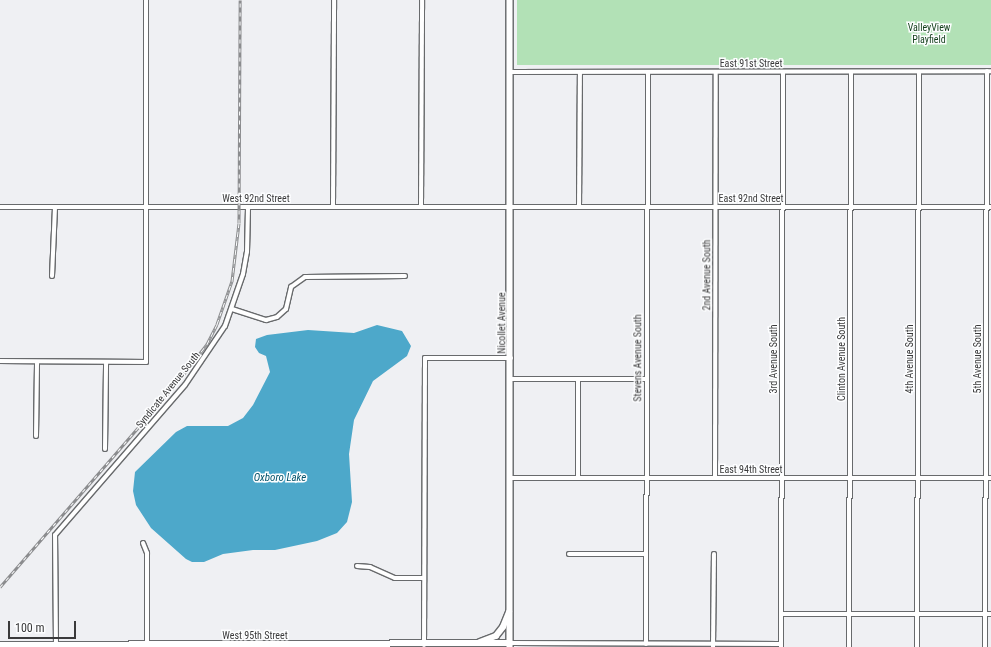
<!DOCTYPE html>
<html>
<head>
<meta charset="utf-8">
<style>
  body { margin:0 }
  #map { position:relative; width:991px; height:647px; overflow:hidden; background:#eff0f3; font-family:"Roboto Condensed",sans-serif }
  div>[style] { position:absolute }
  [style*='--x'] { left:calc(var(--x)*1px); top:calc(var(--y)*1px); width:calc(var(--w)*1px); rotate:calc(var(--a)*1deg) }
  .green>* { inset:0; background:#b2e1b6; transform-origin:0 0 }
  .water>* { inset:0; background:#4da8ca }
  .roads { filter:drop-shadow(1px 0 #686a6c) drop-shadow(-1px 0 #686a6c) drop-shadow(0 1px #686a6c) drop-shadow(0 -1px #686a6c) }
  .street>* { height:4px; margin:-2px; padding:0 2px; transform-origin:2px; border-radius:2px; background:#fff }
  .secondary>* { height:5.5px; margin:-2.75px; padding:0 2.75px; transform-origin:2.75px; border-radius:2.75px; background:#fff }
  .rail>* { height:3px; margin-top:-1.5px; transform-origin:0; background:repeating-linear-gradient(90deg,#fdfeff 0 4.5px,#8b8c8e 0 9px); box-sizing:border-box; border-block:1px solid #8b8c8e }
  span { translate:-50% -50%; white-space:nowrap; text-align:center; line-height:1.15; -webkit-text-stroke:3px #fdfeff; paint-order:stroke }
  .park-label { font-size:10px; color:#123e1a }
  .street-label { font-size:10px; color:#3a3a3b }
  .water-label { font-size:11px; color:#04546c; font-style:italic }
  .scale { position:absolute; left:8px; top:621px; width:68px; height:18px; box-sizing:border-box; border:2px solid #3a3a3b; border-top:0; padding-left:5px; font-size:12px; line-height:14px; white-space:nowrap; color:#3a3a3b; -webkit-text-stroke:3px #fdfeff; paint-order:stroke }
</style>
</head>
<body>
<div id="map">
  <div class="green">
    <div style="left:517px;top:0;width:474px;height:65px"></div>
  </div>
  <div class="water">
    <div style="clip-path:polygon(377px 325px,402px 331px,411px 346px,407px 356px,373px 381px,354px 420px,349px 454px,352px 502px,347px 522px,337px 533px,317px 541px,275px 550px,253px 550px,223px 554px,204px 562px,192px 562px,186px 559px,151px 528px,136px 505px,133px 491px,135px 472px,176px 432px,187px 426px,228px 426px,243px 418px,253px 405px,270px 372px,266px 356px,259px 353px,255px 347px,256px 339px,267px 335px,308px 330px,354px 333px)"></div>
  </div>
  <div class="roads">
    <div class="street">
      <div style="--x:511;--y:72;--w:480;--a:-0.1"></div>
      <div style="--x:0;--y:207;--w:991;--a:0"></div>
      <div style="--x:333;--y:207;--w:207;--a:-89.7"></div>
      <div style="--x:421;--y:207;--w:207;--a:-89.7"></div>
      <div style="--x:579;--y:207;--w:135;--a:-89.6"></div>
      <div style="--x:52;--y:276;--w:69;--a:-87.5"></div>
      <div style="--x:232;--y:309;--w:36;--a:18"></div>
      <div style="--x:266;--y:320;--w:11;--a:-15"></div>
      <div style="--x:277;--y:317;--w:12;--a:-42"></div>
      <div style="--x:286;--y:309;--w:23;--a:-77"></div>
      <div style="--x:291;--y:287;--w:17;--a:-36"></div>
      <div style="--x:305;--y:277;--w:100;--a:-0.6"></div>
      <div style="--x:0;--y:361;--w:146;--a:0.4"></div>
      <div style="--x:146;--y:362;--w:362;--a:-90"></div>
      <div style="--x:511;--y:379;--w:135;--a:0"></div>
      <div style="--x:578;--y:379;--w:99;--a:90"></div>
      <div style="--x:36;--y:436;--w:74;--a:-89.2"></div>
      <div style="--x:105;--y:449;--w:87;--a:-89.3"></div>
      <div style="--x:511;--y:478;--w:480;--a:0"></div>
      <div style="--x:715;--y:478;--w:406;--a:-89.9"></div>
      <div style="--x:143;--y:543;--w:11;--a:68"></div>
      <div style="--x:147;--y:553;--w:93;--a:90"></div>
      <div style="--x:569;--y:554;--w:76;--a:0"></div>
      <div style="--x:357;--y:566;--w:13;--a:4"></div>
      <div style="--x:370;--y:567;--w:27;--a:24"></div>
      <div style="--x:395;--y:578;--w:29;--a:0"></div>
      <div style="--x:781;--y:614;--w:210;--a:0"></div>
      <div style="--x:510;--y:643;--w:271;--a:0.2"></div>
      <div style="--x:646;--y:644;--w:572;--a:-89.8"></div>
      <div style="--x:424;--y:645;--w:287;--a:-89.8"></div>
      <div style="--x:425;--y:358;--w:86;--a:0"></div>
      <div style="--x:56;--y:646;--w:111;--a:-90.5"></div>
      <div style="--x:55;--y:535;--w:198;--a:-49.1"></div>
      <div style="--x:185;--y:385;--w:71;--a:-55.9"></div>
      <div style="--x:225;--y:326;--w:55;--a:-70.9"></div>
      <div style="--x:243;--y:274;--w:22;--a:-80"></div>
      <div style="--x:247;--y:252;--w:45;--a:-88.7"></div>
      <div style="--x:713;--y:647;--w:93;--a:-89.4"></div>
      <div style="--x:781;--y:647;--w:575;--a:-89.8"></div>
      <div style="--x:849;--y:647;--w:575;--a:-89.8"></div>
      <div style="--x:917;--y:647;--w:575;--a:-89.8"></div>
      <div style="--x:985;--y:647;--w:576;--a:-89.8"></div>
    </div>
    <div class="secondary">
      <div style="--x:510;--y:0;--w:647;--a:90"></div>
      <div style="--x:480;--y:642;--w:17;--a:-21"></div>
      <div style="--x:496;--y:636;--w:11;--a:-52"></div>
      <div style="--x:503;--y:627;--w:16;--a:-68"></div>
      <div style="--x:0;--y:645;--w:510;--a:-0.22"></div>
    </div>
  </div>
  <div class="rail">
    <div style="--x:0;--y:587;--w:274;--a:-49.1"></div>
    <div style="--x:179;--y:380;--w:46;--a:-52.1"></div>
    <div style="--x:207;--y:344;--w:22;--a:-63"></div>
    <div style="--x:217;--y:324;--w:46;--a:-70.8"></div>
    <div style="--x:232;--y:281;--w:58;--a:-83.1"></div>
    <div style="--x:239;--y:223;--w:223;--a:-89.7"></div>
  </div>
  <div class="park-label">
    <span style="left:929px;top:33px">ValleyView<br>Playfield</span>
  </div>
  <div class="street-label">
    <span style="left:751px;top:64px">East 91st Street</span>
    <span style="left:256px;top:199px">West 92nd Street</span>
    <span style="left:751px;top:199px">East 92nd Street</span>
    <span style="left:707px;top:275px;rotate:-90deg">2nd Avenue South</span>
    <span style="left:502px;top:323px;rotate:-90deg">Nicollet Avenue</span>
    <span style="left:638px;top:358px;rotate:-90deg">Stevens Avenue South</span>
    <span style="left:774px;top:359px;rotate:-90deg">3rd Avenue South</span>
    <span style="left:842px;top:359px;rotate:-90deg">Clinton Avenue South</span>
    <span style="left:910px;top:359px;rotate:-90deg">4th Avenue South</span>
    <span style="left:978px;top:359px;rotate:-90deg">5th Avenue South</span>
    <span style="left:168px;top:390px;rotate:-51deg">Syndicate Avenue South</span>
    <span style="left:751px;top:470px">East 94th Street</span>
    <span style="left:255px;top:636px">West 95th Street</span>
  </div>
  <div class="water-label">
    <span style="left:280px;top:478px">Oxboro Lake</span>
  </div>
  <div class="scale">100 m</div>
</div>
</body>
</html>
